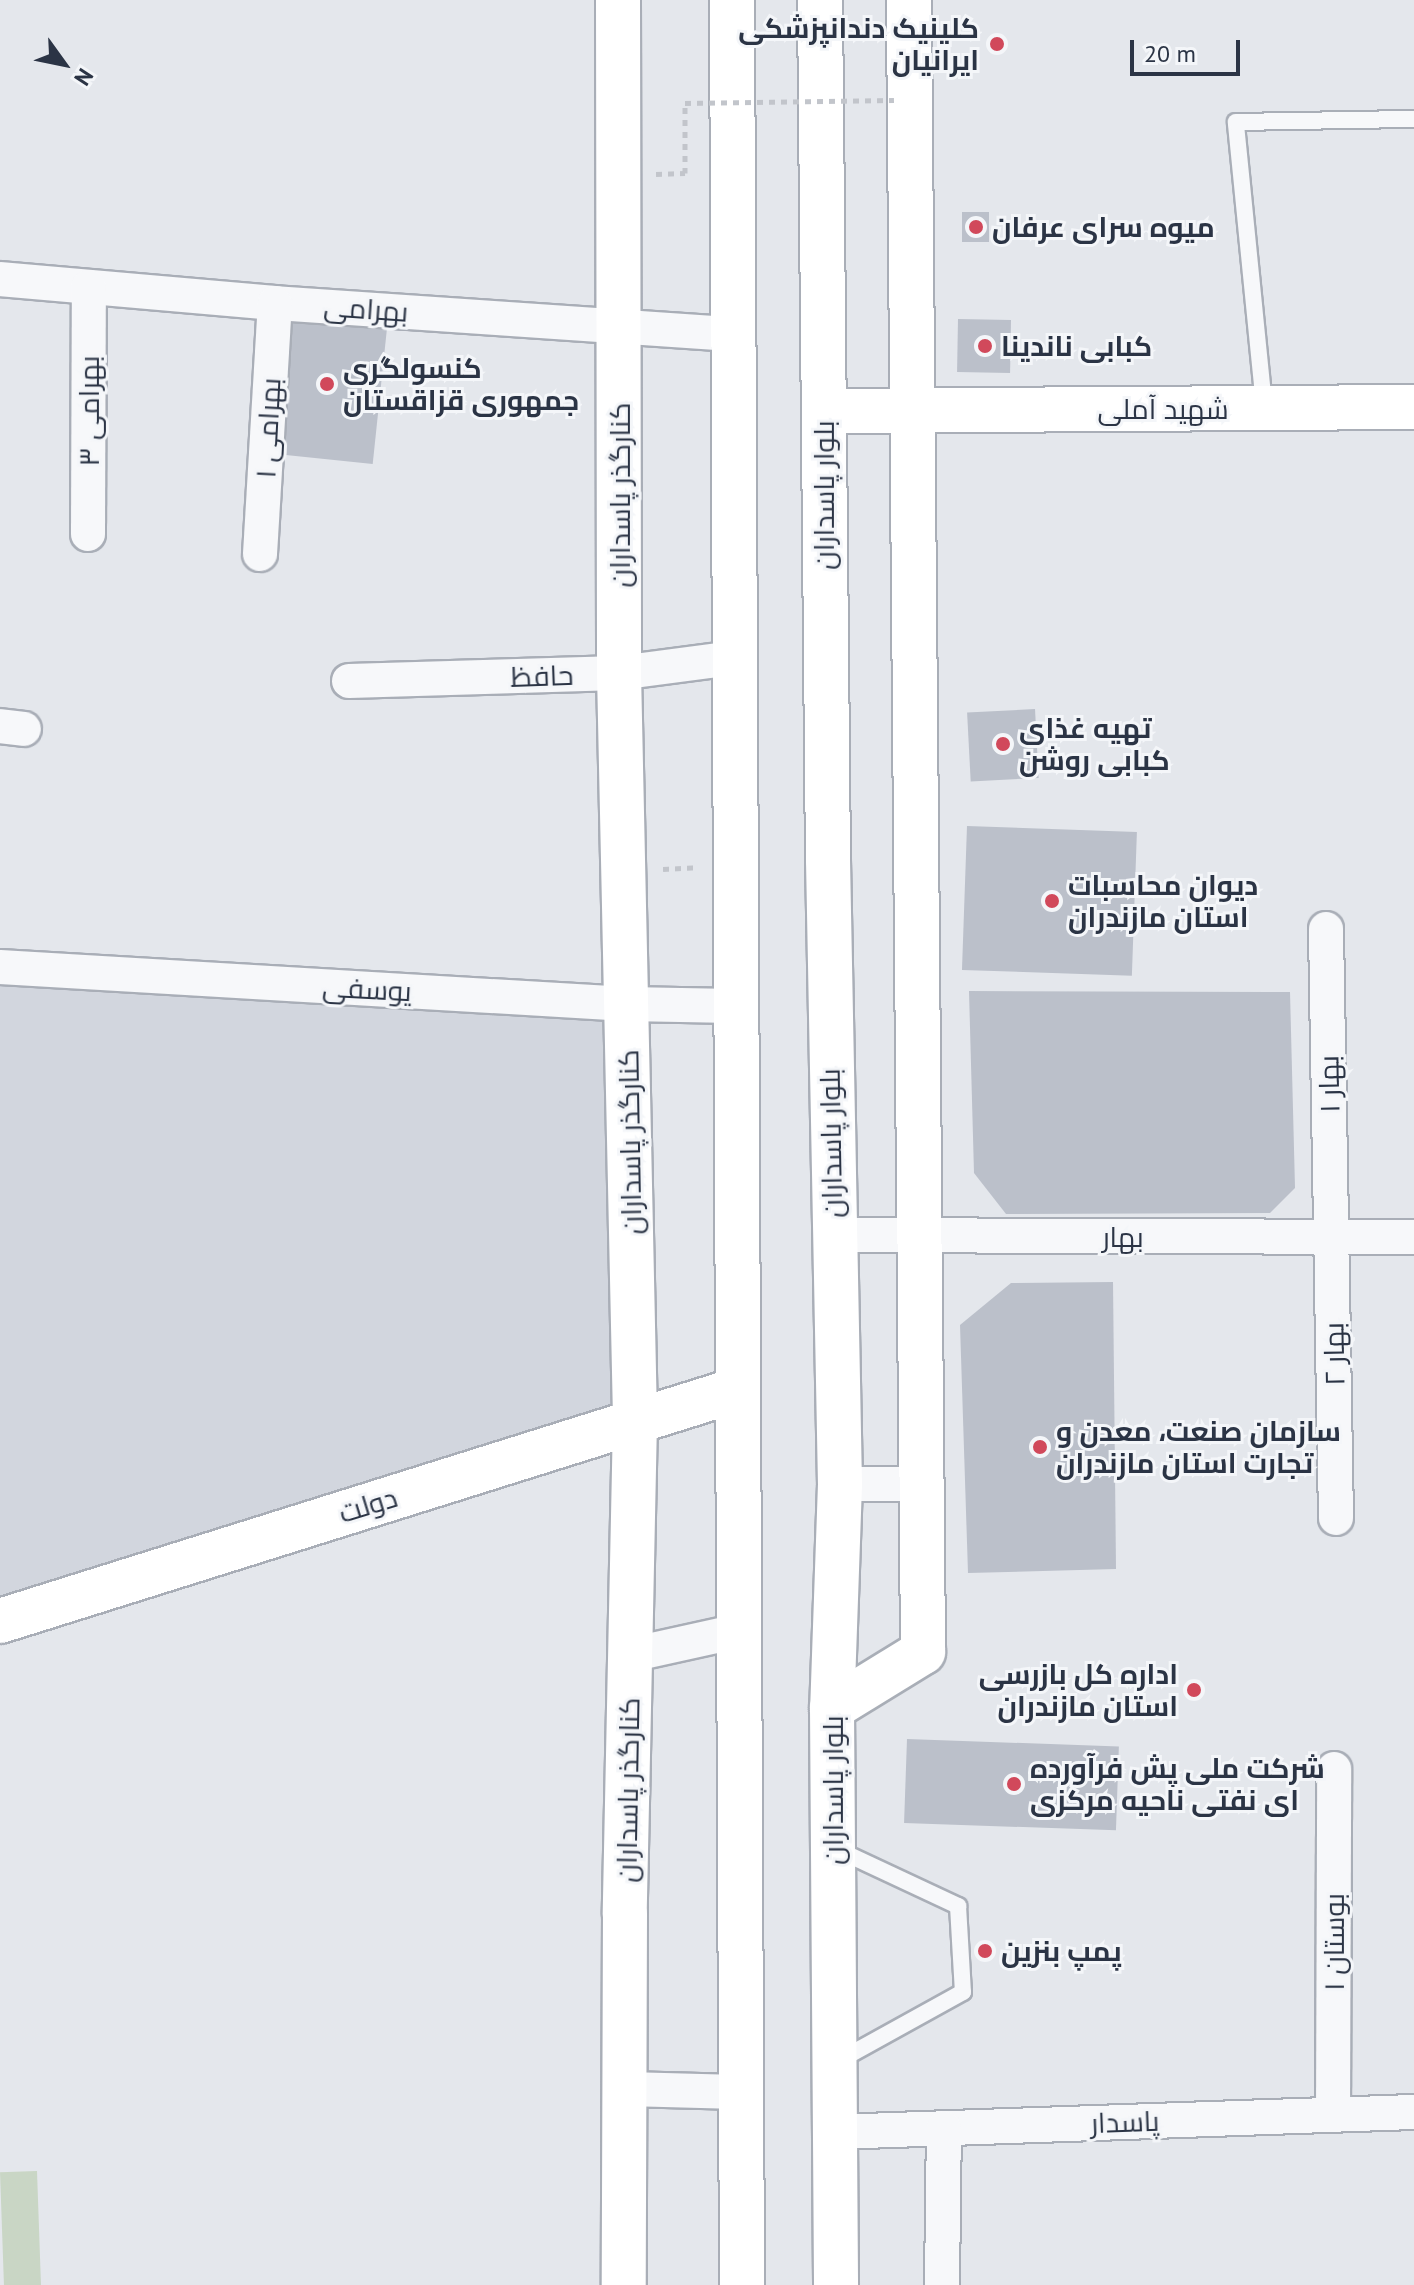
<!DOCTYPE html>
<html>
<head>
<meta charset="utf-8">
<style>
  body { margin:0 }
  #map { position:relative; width:1414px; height:2285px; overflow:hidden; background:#e4e7ec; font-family:"PT Sans",Cairo,sans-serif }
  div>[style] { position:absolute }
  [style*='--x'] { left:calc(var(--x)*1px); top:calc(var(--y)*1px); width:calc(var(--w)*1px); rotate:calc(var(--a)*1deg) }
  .built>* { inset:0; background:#d2d6de }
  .green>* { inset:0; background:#c9d6c5; transform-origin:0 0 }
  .building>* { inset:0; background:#bbc0ca; transform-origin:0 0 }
  .path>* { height:5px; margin-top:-2.5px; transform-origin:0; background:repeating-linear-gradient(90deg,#c2c5cb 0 6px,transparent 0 12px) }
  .roads { filter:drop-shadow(2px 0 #a9aeb7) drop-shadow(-2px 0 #a9aeb7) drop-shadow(0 2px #a9aeb7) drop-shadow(0 -2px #a9aeb7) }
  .lane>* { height:16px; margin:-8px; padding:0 8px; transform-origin:8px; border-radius:8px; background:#f7f8fa }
  .street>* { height:34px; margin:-17px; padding:0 17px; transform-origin:17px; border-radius:17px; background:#f7f8fa }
  .secondary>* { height:44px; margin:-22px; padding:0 22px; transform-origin:22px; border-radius:22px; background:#fff }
  .primary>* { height:44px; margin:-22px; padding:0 22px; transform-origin:22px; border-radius:22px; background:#fff }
  .highway>* { height:44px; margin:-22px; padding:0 22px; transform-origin:22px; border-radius:22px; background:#fff }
  .path-bridge>* { height:5px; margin-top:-2.5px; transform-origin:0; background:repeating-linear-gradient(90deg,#c2c5cb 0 6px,transparent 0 12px) }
  .dots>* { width:22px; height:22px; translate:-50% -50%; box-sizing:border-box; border:4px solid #f4f6f9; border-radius:50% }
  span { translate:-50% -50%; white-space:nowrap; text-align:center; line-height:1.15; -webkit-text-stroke:6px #f4f6f9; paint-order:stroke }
  .poi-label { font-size:28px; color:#2b3445; font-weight:700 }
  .right { translate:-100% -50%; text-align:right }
  .left { translate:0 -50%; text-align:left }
  .street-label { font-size:28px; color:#2b3445 }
  .north { position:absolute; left:24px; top:24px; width:80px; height:80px; -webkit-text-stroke:6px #f4f6f9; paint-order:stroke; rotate:123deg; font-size:22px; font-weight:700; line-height:32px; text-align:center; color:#2b3445 }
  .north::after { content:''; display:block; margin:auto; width:28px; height:36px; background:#2b3445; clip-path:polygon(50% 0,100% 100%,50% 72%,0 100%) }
  .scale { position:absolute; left:1130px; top:40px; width:110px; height:36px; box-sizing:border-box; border:4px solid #2b3445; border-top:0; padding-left:10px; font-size:24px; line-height:28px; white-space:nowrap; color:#2b3445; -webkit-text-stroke:6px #f4f6f9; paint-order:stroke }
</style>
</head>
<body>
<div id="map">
  <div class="built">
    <div style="clip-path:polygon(0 981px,627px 1004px,635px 1421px,0 1632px)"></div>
  </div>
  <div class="green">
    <div style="left:37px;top:2171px;width:114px;height:37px;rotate:88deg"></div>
  </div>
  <div class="building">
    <div style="left:962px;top:212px;width:27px;height:30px"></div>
    <div style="left:275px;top:303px;width:114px;height:150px;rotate:6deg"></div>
    <div style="left:958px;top:319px;width:53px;height:53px;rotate:1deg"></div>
    <div style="left:1035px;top:709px;width:69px;height:68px;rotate:87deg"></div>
    <div style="left:967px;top:826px;width:170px;height:144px;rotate:2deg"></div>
    <div style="clip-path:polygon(969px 991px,1290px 992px,1295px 1188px,1270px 1213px,1006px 1214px,974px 1173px)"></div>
    <div style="clip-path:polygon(1113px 1282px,1116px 1569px,968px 1573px,960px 1325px,1011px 1283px)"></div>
    <div style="left:907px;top:1739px;width:212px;height:84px;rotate:2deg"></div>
  </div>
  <div class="path">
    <div style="--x:656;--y:174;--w:29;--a:-2"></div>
    <div style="--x:685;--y:173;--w:70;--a:-90"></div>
    <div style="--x:663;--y:869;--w:34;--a:-3"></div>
  </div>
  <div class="roads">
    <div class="lane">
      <div style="--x:1264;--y:405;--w:284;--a:-95.7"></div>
      <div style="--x:1236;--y:122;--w:178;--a:-1"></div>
      <div style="--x:836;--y:1849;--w:135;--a:25"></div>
      <div style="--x:958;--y:1906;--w:86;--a:86.7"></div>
      <div style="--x:963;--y:1992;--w:141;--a:151.1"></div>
    </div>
    <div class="street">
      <div style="--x:0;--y:279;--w:276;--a:5"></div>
      <div style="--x:275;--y:303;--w:459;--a:3.9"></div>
      <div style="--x:88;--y:534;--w:247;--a:-89.8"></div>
      <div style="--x:260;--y:554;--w:251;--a:-86.6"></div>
      <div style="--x:349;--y:681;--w:270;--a:-1.7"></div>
      <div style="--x:619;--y:673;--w:115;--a:-7.5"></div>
      <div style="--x:0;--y:726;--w:24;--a:7"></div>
      <div style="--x:1326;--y:929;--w:589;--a:89.03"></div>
      <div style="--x:0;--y:967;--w:628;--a:3.38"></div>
      <div style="--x:627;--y:1004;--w:107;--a:1.1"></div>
      <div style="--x:833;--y:1235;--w:581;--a:0.2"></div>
      <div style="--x:840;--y:1484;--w:82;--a:0"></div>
      <div style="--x:630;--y:1655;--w:111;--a:-12.5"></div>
      <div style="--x:625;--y:2089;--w:115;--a:1.5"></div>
      <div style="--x:1333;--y:2115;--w:346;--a:-89.8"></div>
      <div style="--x:835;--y:2132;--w:579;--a:-1.98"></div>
      <div style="--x:942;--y:2285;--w:157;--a:-89.3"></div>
    </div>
    <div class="secondary">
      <div style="--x:825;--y:411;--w:589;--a:-0.39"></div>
      <div style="--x:0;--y:1621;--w:771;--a:-17.42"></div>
    </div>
    <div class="primary">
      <div style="--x:618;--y:0;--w:673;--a:89.91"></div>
      <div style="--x:619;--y:673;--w:748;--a:88.77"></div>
      <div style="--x:635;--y:1421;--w:493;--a:91.2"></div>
      <div style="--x:625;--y:1914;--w:371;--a:90.2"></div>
      <div style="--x:832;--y:1708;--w:107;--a:-31.6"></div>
      <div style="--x:923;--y:1652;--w:1652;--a:-90.49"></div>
    </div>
    <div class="highway">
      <div style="--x:732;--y:0;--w:2285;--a:89.75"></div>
      <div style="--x:820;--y:0;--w:860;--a:89.47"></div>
      <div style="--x:828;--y:860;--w:624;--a:88.9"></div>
      <div style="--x:840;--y:1484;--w:224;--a:92"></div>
      <div style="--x:832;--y:1708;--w:577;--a:89.6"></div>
    </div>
  </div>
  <div class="path-bridge">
    <div style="--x:685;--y:103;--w:209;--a:-0.8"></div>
  </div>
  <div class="dots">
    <div style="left:997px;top:44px;background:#d1495b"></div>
    <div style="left:976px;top:227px;background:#d1495b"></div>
    <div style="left:985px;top:346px;background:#d1495b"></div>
    <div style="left:327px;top:384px;background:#d1495b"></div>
    <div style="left:1003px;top:744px;background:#d1495b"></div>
    <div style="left:1052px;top:901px;background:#d1495b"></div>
    <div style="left:1040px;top:1447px;background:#d1495b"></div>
    <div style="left:1194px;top:1690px;background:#d1495b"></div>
    <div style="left:1014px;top:1784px;background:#d1495b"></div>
    <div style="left:985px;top:1951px;background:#d1495b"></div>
  </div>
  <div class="poi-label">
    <span class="right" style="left:979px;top:44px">کلینیک دندانپزشکی<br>ایرانیان</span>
    <span class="left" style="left:992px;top:227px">میوه سرای عرفان</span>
    <span class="left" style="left:1001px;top:346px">کبابی ناندینا</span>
    <span class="left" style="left:343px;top:384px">کنسولگری<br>جمهوری قزاقستان</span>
    <span class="left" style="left:1019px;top:744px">تهیه غذای<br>کبابی روشن</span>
    <span class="left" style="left:1068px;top:901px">دیوان محاسبات<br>استان مازندران</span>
    <span class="left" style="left:1056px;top:1447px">سازمان صنعت، معدن و<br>تجارت استان مازندران</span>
    <span class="right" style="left:1178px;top:1690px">اداره کل بازرسی<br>استان مازندران</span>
    <span class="left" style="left:1030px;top:1784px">شرکت ملی پش فرآورده<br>ای نفتی ناحیه مرکزی</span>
    <span class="left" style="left:1001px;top:1951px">پمپ بنزین</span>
  </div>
  <div class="street-label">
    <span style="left:366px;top:309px;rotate:4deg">بهرامی</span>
    <span style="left:1163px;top:409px">شهید آملی</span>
    <span style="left:89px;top:411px;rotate:-90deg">بهرامی ۳</span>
    <span style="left:268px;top:428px;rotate:-87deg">بهرامی ۱</span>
    <span style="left:620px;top:495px;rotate:-90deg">کنارگذر پاسداران</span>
    <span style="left:824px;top:495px;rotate:-90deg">بلوار پاسداران</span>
    <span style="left:542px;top:676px;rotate:-2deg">حافظ</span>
    <span style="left:367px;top:989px;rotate:3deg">یوسفی</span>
    <span style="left:1329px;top:1084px;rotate:-91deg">بهار ۱</span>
    <span style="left:630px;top:1142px;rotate:-91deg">کنارگذر پاسداران</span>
    <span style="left:831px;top:1143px;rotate:-91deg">بلوار پاسداران</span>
    <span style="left:1123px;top:1237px">بهار</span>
    <span style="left:1334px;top:1354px;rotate:-91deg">بهار ۲</span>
    <span style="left:368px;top:1505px;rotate:-17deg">دولت</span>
    <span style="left:628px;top:1790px;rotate:-89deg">کنارگذر پاسداران</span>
    <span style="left:833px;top:1790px;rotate:-90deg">بلوار پاسداران</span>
    <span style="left:1334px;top:1942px;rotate:-90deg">بوستان ۱</span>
    <span style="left:1125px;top:2122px;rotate:-2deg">پاسدار</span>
  </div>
  <div class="north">N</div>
  <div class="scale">20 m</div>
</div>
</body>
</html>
